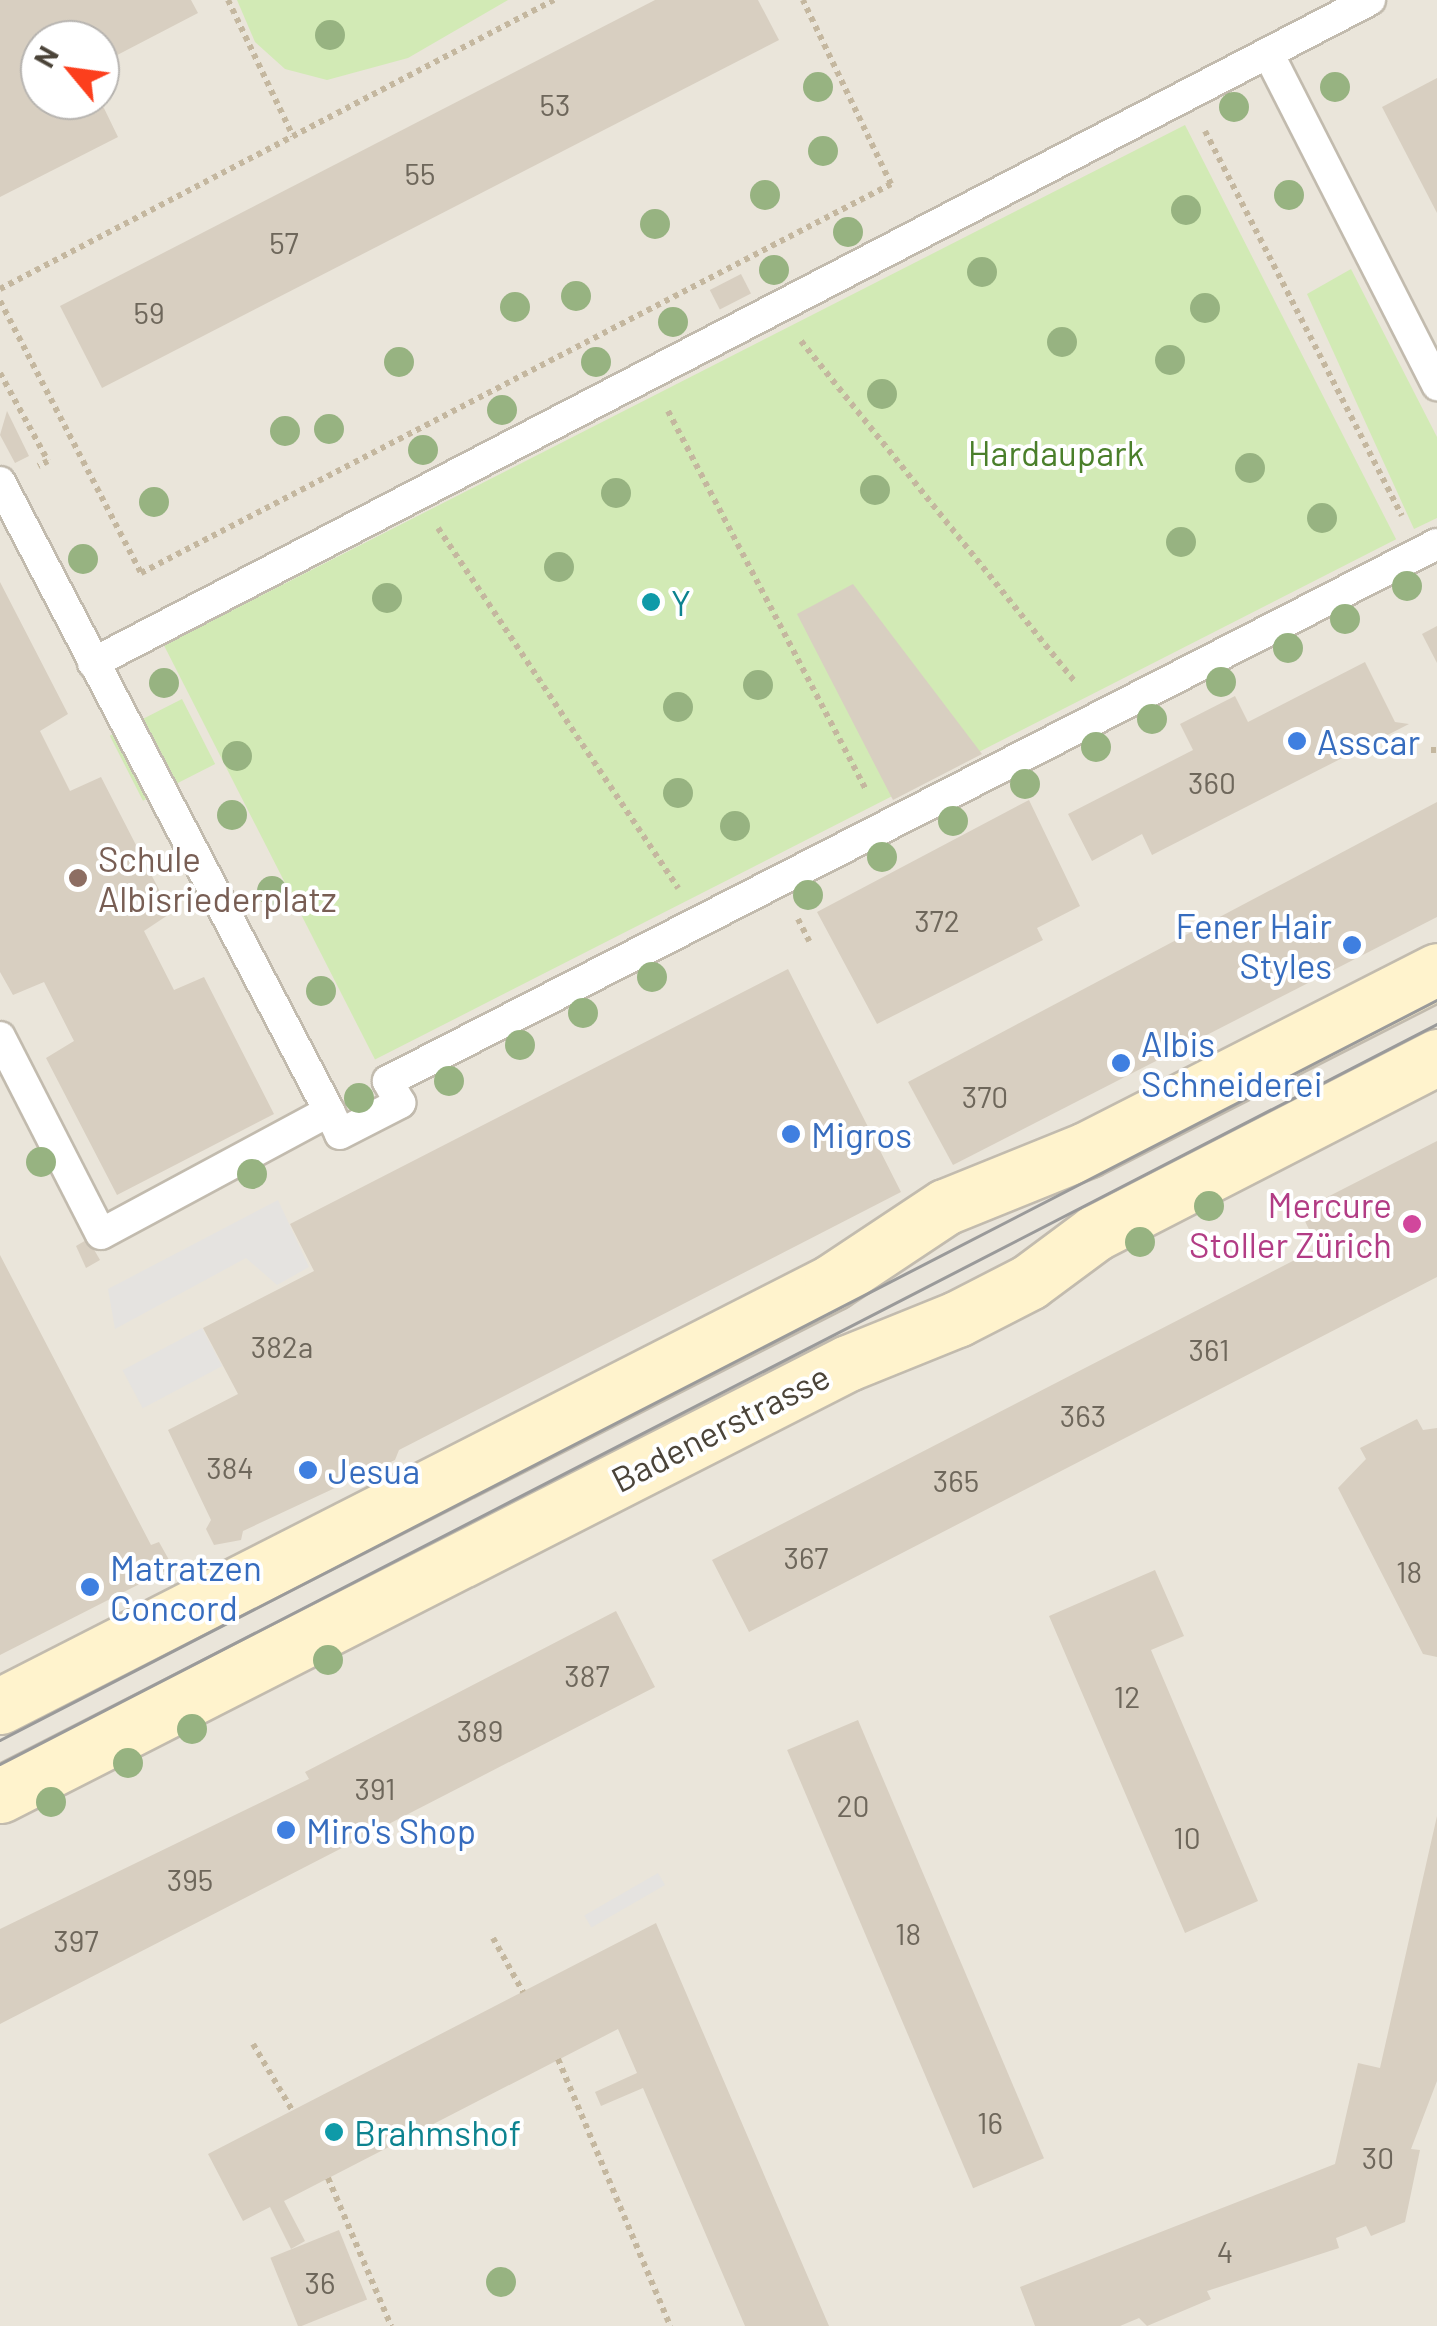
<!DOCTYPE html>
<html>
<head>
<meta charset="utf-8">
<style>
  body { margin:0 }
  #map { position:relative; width:1437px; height:2326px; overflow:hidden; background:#f6f3ec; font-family:Barlow,sans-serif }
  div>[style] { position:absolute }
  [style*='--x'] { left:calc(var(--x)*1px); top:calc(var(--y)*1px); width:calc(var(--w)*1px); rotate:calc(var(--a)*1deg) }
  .residential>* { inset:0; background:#eae5da }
  .green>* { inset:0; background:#d2eab5; transform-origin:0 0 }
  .parking>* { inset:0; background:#e5e3e0; transform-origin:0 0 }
  .building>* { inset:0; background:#d8cfc1; transform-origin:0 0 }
  .path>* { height:6px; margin-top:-3px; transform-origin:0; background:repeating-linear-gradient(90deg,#c4b79f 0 5px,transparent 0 10px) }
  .roads { filter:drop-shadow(2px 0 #c2bbae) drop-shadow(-2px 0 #c2bbae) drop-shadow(0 2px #c2bbae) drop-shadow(0 -2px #c2bbae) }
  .lane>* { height:30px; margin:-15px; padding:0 15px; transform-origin:15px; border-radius:15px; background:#fff }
  .secondary>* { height:55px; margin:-27.5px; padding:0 27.5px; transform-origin:27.5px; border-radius:27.5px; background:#fff3cd }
  .tram>* { height:2.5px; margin:-1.25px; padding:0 1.25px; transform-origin:1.25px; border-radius:1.25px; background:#9a9a9a }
  .trees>* { width:30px; height:30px; margin:-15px; border-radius:50%; background:#97b381 }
  .dots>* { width:28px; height:28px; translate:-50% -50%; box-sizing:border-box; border:5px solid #fff; border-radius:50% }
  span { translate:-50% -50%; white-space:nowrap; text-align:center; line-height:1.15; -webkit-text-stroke:8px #fff; paint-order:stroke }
  .number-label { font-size:30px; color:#6e675b }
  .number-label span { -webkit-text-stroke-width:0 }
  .park-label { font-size:35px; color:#4a7f2a }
  .culture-label { font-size:35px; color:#0d838f }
  .left { translate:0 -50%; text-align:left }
  .shop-label { font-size:35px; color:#366cbe }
  .right { translate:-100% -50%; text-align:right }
  .education-label { font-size:35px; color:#785e54 }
  .hotel-label { font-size:35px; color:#b23c85 }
  .street-label { font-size:35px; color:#4b4439 }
  .north { position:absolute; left:20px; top:20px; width:100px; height:100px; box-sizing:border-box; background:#fff; border:2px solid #b7b4b0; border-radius:50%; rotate:299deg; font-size:28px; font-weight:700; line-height:40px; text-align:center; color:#4b4439 }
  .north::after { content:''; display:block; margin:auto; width:35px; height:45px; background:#fc3f1d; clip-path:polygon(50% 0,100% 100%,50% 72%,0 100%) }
</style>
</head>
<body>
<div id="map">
  <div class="residential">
    <div style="clip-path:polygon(evenodd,0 0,1437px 0,1437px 2326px,0 2326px,0 0,40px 40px,100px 40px,100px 100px,40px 100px,40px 40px)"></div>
  </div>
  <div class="green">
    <div style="clip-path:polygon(237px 0,508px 0,408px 58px,327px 80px,285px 69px,255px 42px)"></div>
    <div style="left:1185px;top:125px;width:465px;height:1146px;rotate:63deg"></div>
    <div style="clip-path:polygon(1351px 269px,1437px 437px,1437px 518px,1414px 529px,1307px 294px)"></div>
    <div style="left:182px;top:699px;width:73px;height:81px;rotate:63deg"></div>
  </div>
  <div class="parking">
    <div style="clip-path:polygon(278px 1200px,309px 1267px,277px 1285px,246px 1258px,115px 1329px,108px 1289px)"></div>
    <div style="left:202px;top:1328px;width:43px;height:90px;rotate:62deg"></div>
    <div style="left:658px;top:1873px;width:14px;height:85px;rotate:60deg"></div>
  </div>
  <div class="building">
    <div style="clip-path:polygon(0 0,191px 0,198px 13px,100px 64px,100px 40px,40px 40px,40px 100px,100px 100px,118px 137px,0 197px)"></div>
    <div style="clip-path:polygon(655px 0,758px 0,779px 40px,102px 388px,60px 306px)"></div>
    <div style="clip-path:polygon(1437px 78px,1437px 213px,1382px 107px)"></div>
    <div style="left:741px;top:274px;width:22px;height:35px;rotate:63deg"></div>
    <div style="clip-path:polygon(7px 411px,29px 456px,15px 463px,0 435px)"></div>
    <div style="clip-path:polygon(0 582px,68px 714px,40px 731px,70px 791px,101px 777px,171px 913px,144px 931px,174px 990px,204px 977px,274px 1114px,117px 1195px,46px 1058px,74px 1041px,44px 982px,13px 995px,0 972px)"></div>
    <div style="clip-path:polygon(853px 584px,982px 754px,893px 800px,797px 614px)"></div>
    <div style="clip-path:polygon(1437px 626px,1437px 663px,1422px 634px)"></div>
    <div style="clip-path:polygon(1365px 662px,1395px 722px,1409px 724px,1152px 855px,1142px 834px,1092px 861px,1068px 814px,1193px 750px,1180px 724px,1235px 696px,1248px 722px)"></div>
    <div style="clip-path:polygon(1029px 800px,1080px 906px,1037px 928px,1043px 940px,877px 1024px,817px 912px)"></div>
    <div style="clip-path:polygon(1437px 802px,1437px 917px,953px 1165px,908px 1082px)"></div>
    <div style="clip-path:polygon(788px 969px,901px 1192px,399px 1450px,395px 1460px,243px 1531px,241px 1540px,214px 1545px,206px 1529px,211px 1520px,168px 1430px,238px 1394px,203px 1328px,314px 1271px,290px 1224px)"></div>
    <div style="clip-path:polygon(1437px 1141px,1437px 1277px,749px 1632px,712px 1560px,1318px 1248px,1300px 1211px)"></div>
    <div style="clip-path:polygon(88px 1239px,100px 1260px,86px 1268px,76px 1246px)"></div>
    <div style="clip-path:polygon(0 1255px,151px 1545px,159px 1542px,173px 1567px,0 1655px)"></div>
    <div style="clip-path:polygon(1417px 1419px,1423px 1430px,1437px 1428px,1437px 1657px,1423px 1654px,1338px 1488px,1366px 1459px,1360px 1448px)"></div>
    <div style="clip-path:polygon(1155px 1570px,1184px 1636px,1151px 1650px,1258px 1901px,1185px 1933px,1049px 1616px)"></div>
    <div style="clip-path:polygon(616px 1611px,655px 1687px,0 2024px,0 1929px,309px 1779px,305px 1772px)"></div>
    <div style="left:858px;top:1720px;width:476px;height:77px;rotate:67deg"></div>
    <div style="clip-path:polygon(1437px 1816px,1437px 2081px,1411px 2149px,1420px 2150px,1405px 2222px,1371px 2236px,1366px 2226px,1336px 2238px,1339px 2248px,1207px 2291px,1211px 2299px,1147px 2326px,1139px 2318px,1120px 2326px,1035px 2326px,1020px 2287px,1335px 2164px,1358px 2063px,1380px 2068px)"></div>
    <div style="clip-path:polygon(656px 1923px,829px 2326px,745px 2326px,643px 2088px,601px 2106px,595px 2092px,637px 2073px,618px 2029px,284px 2201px,305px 2241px,291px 2249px,270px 2207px,243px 2221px,208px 2154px)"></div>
    <div style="left:339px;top:2230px;width:75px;height:74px;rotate:68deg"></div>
  </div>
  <div class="path">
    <div style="--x:228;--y:0;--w:151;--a:64.5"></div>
    <div style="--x:1205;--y:131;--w:432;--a:62.9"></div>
    <div style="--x:0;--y:289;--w:625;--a:-27.55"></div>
    <div style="--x:0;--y:301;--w:306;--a:62.6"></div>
    <div style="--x:141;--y:573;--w:845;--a:-27.41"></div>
    <div style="--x:891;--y:184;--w:204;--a:-115.6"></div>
    <div style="--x:801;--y:341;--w:437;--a:51.2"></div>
    <div style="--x:0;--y:373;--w:100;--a:61.4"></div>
    <div style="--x:48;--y:461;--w:11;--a:153"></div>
    <div style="--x:668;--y:411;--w:428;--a:62.4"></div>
    <div style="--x:438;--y:528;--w:433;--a:56.3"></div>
    <div style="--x:1431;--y:750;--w:6;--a:0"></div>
    <div style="--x:798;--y:919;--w:25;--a:63"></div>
    <div style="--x:493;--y:1938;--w:62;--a:60.9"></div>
    <div style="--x:253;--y:2044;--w:77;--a:59.4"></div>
    <div style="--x:558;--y:2059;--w:290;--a:67.2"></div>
    <div style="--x:328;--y:2178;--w:161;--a:66.9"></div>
  </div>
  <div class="roads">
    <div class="lane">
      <div style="--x:1268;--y:53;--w:373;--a:63"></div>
      <div style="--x:0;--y:482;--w:710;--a:62.39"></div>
      <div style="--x:93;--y:663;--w:1439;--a:-27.44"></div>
      <div style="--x:0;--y:1037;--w:221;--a:62.9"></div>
      <div style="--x:101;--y:1234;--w:259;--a:-28.3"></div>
      <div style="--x:329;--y:1111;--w:25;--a:64"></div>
      <div style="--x:340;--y:1134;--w:68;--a:-27.3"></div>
      <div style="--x:400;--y:1103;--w:25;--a:-119"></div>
      <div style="--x:388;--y:1081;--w:1178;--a:-27.11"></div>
    </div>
    <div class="secondary">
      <div style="--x:0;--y:1706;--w:934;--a:-27"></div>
      <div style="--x:832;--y:1282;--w:136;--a:-33.6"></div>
      <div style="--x:945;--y:1207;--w:152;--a:-22"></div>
      <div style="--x:1086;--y:1150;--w:394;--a:-27"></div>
      <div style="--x:0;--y:1795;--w:952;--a:-27"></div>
      <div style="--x:848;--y:1363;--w:118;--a:-22"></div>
      <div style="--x:957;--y:1319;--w:81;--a:-27.2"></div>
      <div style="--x:1029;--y:1282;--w:82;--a:-36.6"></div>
      <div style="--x:1095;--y:1233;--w:385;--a:-27.2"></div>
    </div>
  </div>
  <div class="tram">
    <div style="--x:0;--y:1740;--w:1616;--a:-27.25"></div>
    <div style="--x:0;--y:1764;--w:1616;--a:-27.25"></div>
  </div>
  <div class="trees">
    <div style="left:330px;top:35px"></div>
    <div style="left:818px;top:87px"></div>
    <div style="left:1335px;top:87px"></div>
    <div style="left:1234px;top:107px"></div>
    <div style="left:823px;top:151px"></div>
    <div style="left:765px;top:195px"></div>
    <div style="left:1289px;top:195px"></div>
    <div style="left:1186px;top:210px"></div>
    <div style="left:655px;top:224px"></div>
    <div style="left:848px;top:232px"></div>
    <div style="left:774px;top:270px"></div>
    <div style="left:982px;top:272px"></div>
    <div style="left:576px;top:296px"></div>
    <div style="left:515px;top:307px"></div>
    <div style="left:1205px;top:308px"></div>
    <div style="left:673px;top:322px"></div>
    <div style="left:1062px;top:342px"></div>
    <div style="left:1170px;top:360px"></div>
    <div style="left:399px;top:362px"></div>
    <div style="left:596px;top:362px"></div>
    <div style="left:882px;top:394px"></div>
    <div style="left:502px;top:410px"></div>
    <div style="left:329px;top:429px"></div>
    <div style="left:285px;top:431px"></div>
    <div style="left:423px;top:450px"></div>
    <div style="left:1250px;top:468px"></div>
    <div style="left:875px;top:490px"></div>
    <div style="left:616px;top:493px"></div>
    <div style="left:154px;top:502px"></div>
    <div style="left:1322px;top:518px"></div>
    <div style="left:1181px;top:542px"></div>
    <div style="left:83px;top:559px"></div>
    <div style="left:559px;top:567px"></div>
    <div style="left:1407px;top:586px"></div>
    <div style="left:387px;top:598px"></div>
    <div style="left:1345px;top:619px"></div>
    <div style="left:1288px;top:648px"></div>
    <div style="left:1221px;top:682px"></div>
    <div style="left:164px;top:683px"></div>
    <div style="left:758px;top:685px"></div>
    <div style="left:678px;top:707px"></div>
    <div style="left:1152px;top:719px"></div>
    <div style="left:1096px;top:747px"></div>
    <div style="left:237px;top:756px"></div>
    <div style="left:1025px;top:784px"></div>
    <div style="left:678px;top:793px"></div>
    <div style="left:232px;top:815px"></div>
    <div style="left:953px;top:821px"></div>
    <div style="left:735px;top:826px"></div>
    <div style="left:882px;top:857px"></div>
    <div style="left:272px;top:891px"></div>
    <div style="left:808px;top:895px"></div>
    <div style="left:652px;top:977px"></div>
    <div style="left:321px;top:991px"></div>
    <div style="left:583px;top:1013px"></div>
    <div style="left:520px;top:1045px"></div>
    <div style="left:449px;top:1081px"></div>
    <div style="left:359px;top:1098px"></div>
    <div style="left:41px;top:1162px"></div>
    <div style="left:252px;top:1174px"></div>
    <div style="left:1209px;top:1206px"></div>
    <div style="left:1140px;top:1242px"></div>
    <div style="left:328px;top:1660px"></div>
    <div style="left:192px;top:1729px"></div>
    <div style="left:128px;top:1763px"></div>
    <div style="left:51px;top:1802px"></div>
    <div style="left:501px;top:2282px"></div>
  </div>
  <div class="dots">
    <div style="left:651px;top:602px;background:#0f9aa8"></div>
    <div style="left:1297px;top:741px;background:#3f7fe0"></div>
    <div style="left:78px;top:878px;background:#8d6e63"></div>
    <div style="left:1352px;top:945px;background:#3f7fe0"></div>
    <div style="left:1121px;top:1063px;background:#3f7fe0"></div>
    <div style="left:791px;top:1134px;background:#3f7fe0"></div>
    <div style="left:1412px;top:1224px;background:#d1479c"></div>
    <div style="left:308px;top:1470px;background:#3f7fe0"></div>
    <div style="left:90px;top:1587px;background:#3f7fe0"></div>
    <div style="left:286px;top:1830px;background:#3f7fe0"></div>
    <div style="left:334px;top:2132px;background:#0f9aa8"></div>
  </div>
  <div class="number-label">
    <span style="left:555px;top:104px">53</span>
    <span style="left:420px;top:173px">55</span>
    <span style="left:284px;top:242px">57</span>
    <span style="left:149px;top:312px">59</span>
    <span style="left:1212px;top:782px">360</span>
    <span style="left:937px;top:920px">372</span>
    <span style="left:985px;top:1096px">370</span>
    <span style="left:282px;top:1346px">382a</span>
    <span style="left:1209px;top:1349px">361</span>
    <span style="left:1083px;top:1415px">363</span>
    <span style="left:230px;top:1467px">384</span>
    <span style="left:956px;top:1480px">365</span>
    <span style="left:806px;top:1557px">367</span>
    <span style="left:1409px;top:1571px">18</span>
    <span style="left:587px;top:1675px">387</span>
    <span style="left:1127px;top:1696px">12</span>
    <span style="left:480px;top:1730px">389</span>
    <span style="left:375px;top:1788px">391</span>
    <span style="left:853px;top:1805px">20</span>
    <span style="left:1187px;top:1837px">10</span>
    <span style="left:190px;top:1879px">395</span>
    <span style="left:908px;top:1933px">18</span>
    <span style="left:76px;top:1940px">397</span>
    <span style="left:990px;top:2122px">16</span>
    <span style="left:1378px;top:2157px">30</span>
    <span style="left:1225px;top:2251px">4</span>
    <span style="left:320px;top:2282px">36</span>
  </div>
  <div class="park-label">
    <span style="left:1056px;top:452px">Hardaupark</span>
  </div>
  <div class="culture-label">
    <span class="left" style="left:671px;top:602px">Y</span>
    <span class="left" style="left:354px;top:2132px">Brahmshof</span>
  </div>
  <div class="shop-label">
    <span class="left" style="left:1317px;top:741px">Asscar</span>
    <span class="right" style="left:1332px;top:945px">Fener Hair<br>Styles</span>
    <span class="left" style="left:1141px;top:1063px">Albis<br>Schneiderei</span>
    <span class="left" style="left:811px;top:1134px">Migros</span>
    <span class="left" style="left:328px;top:1470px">Jesua</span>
    <span class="left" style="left:110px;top:1587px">Matratzen<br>Concord</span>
    <span class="left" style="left:306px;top:1830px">Miro's Shop</span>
  </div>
  <div class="education-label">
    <span class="left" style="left:98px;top:878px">Schule<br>Albisriederplatz</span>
  </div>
  <div class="hotel-label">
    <span class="right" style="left:1392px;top:1224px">Mercure<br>Stoller Zürich</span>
  </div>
  <div class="street-label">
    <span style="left:720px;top:1427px;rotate:-27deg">Badenerstrasse</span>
  </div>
  <div class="north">N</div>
</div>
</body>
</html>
